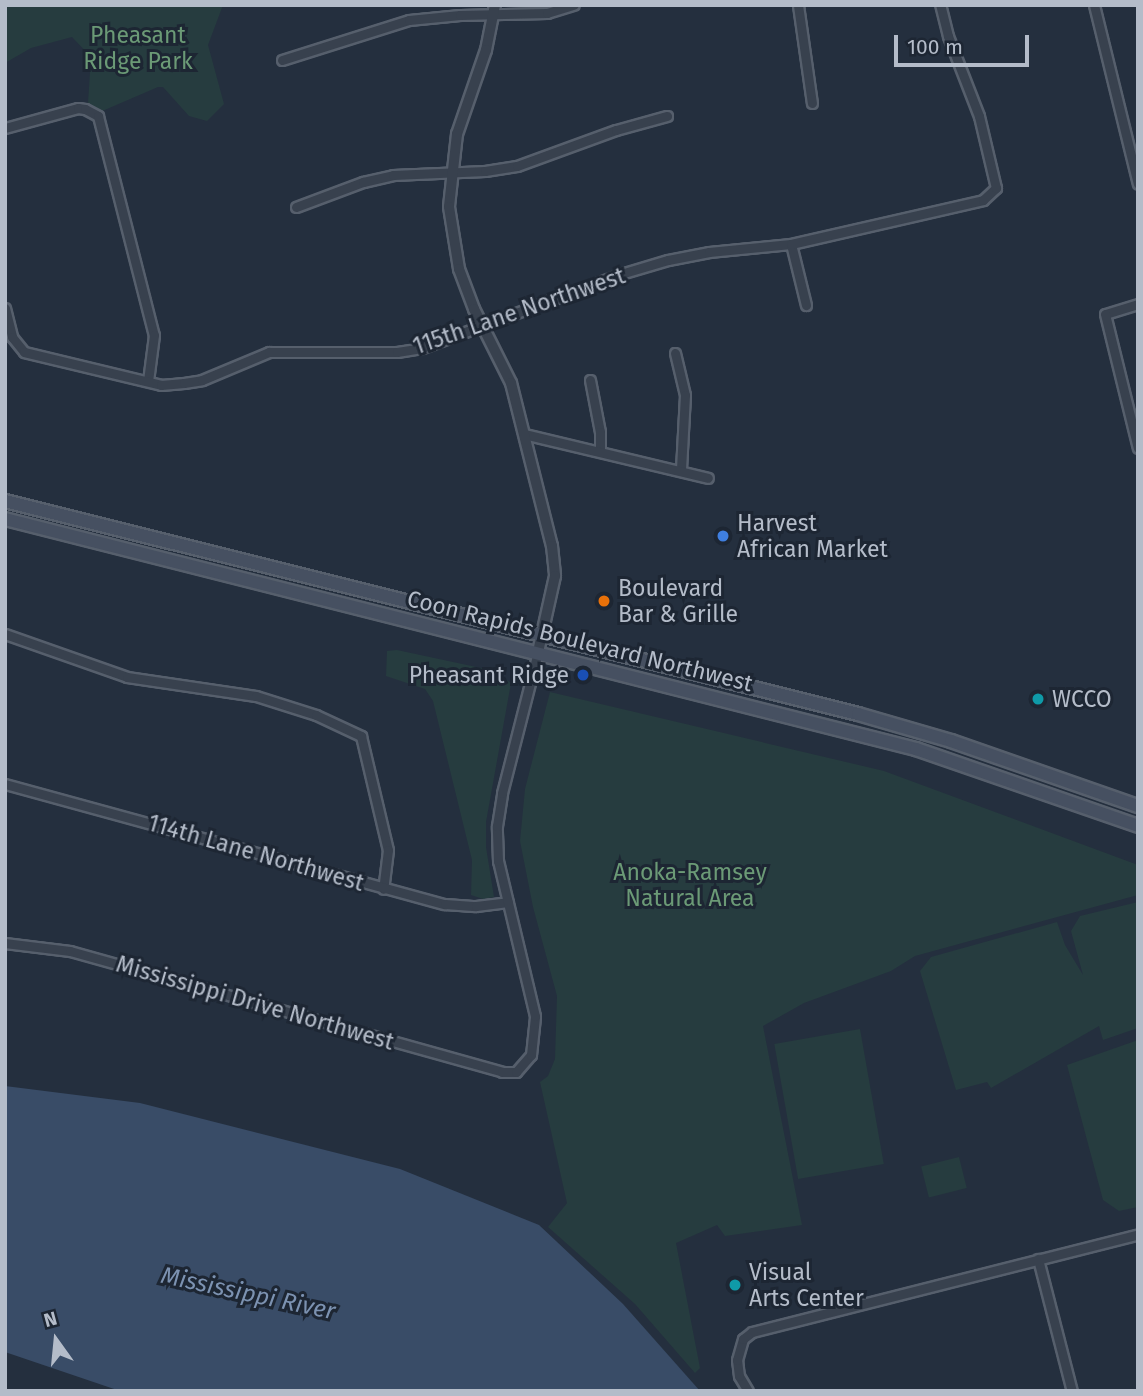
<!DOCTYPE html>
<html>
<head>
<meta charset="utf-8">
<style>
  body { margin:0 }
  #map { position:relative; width:1143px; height:1396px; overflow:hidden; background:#242f3e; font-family:"Fira Sans",sans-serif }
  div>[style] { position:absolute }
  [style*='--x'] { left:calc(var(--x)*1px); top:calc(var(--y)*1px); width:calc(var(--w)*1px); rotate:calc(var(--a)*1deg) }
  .green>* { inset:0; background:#263c3f; transform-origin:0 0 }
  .water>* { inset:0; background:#394c67 }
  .roads { filter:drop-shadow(2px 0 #565f6c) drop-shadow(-2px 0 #565f6c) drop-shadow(0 2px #565f6c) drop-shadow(0 -2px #565f6c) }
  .minor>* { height:9px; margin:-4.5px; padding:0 4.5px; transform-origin:4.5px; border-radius:4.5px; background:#38414e }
  .tertiary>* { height:10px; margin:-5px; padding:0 5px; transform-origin:5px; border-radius:5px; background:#38414e }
  .secondary>* { height:12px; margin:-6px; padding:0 6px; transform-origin:6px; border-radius:6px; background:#465061 }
  .dots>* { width:19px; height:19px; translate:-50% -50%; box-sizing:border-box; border:4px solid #1d2633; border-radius:50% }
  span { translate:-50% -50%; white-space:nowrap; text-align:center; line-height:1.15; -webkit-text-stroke:6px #1d2633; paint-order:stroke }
  .park-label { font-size:23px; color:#6b9a76 }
  .street-label { font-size:23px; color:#b4bcc9 }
  .poi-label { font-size:23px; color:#b4bcc9 }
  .left { translate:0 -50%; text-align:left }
  .right { translate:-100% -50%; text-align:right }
  .water-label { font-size:24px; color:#7c92b1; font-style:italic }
  .frame { position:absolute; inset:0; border:7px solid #b4bcc9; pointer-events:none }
  .north { position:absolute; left:21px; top:1305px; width:70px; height:70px; -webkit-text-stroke:5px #1d2633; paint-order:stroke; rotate:345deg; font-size:19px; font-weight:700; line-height:28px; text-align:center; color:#b4bcc9 }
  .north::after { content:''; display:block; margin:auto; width:24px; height:32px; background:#b4bcc9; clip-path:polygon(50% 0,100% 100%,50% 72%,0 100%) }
  .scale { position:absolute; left:894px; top:35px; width:135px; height:32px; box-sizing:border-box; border:4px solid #b4bcc9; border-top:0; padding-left:9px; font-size:21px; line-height:24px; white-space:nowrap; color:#b4bcc9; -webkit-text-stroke:5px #1d2633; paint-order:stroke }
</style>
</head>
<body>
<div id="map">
  <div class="green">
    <div style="clip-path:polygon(5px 5px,223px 5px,208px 45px,224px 104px,207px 121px,189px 116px,163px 87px,158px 87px,100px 112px,88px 103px,91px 57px,72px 37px,31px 48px,5px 63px)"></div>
    <div style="clip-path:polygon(397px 650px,495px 671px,511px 683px,486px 822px,486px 847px,494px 897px,483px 899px,471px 895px,472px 860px,433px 701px,425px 689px,386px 676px,387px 651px)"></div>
    <div style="clip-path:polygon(550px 692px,884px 771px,1138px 865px,1138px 895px,915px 956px,891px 971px,804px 1003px,763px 1026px,802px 1225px,725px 1236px,717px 1225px,676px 1243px,700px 1368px,695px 1373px,635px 1304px,548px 1227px,567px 1203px,540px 1082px,548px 1076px,555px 1059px,557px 996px,533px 907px,520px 841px,525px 789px)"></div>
    <div style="clip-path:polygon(1138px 902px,1138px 1028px,1103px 1040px,1099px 1026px,991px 1088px,987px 1082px,956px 1090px,920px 971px,931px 957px,1057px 922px,1065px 945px,1083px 975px,1071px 931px,1080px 916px)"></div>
    <div style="left:860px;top:1029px;width:137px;height:87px;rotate:80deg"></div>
    <div style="clip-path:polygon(1138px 1040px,1138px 1207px,1119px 1211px,1103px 1200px,1067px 1065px)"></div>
    <div style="left:959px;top:1157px;width:32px;height:39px;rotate:76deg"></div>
  </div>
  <div class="water">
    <div style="clip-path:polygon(5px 1086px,140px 1103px,400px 1169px,539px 1225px,623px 1304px,700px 1391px,120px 1391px,5px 1352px)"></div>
  </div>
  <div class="roads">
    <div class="minor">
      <div style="--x:798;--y:5;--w:99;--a:81.9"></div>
      <div style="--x:1094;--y:5;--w:184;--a:76.2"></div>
      <div style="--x:282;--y:60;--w:133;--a:-17.5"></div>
      <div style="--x:409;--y:20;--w:51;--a:-5.6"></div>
      <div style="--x:460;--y:15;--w:87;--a:-1.3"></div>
      <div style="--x:547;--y:13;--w:28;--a:-17"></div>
      <div style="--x:5;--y:128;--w:76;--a:-15.3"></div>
      <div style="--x:78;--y:108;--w:7;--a:8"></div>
      <div style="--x:85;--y:109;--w:15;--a:28"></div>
      <div style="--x:98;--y:116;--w:226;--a:75.7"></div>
      <div style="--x:154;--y:335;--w:46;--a:97.4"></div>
      <div style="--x:296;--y:207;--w:72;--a:-20.5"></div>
      <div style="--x:363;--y:182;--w:31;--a:-13"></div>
      <div style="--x:393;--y:175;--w:92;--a:-2.5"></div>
      <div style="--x:485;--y:171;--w:32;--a:-9"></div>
      <div style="--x:517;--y:166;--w:105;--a:-20"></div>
      <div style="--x:616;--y:130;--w:53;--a:-15.4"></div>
      <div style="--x:791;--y:244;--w:63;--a:76.2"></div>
      <div style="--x:1138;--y:304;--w:34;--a:163"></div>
      <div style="--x:1105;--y:314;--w:138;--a:76.2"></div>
      <div style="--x:5;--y:308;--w:30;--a:76"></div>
      <div style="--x:12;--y:337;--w:19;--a:51"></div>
      <div style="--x:24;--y:352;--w:141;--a:13.5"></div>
      <div style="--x:161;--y:385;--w:23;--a:-5"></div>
      <div style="--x:184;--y:383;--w:18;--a:-9"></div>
      <div style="--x:202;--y:380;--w:73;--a:-22.7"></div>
      <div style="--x:269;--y:352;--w:128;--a:0"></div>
      <div style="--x:397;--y:352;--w:25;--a:-9"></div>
      <div style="--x:422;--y:348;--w:215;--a:-20.4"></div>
      <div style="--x:624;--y:273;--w:46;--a:-16.5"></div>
      <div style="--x:668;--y:260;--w:42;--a:-11"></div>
      <div style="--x:709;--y:252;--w:82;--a:-5.6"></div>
      <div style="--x:791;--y:244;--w:197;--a:-12.9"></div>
      <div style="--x:983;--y:200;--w:18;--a:-43"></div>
      <div style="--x:996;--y:188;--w:74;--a:-103.3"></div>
      <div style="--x:979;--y:116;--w:86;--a:-111.2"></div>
      <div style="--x:948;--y:36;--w:32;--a:-104"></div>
      <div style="--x:675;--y:353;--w:43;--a:76.6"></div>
      <div style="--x:685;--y:395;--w:75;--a:93.1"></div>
      <div style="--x:590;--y:380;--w:53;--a:79.1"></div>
      <div style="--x:600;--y:432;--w:19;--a:90"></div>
      <div style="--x:524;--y:434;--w:189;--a:13.4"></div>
      <div style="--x:5;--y:634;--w:129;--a:19.4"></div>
      <div style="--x:127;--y:677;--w:130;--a:8.4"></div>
      <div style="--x:256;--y:696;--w:63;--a:17.6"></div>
      <div style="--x:316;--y:715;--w:50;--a:25"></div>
      <div style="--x:361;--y:736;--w:117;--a:76.7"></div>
      <div style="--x:388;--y:850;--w:39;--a:97"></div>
      <div style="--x:5;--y:784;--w:456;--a:15.3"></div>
      <div style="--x:445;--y:904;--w:31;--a:4"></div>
      <div style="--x:476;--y:906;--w:32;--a:-7"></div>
      <div style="--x:5;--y:943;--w:65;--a:7"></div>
      <div style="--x:70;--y:951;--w:449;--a:15.6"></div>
      <div style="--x:502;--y:1072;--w:14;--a:0"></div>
      <div style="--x:516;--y:1072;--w:23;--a:-49"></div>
      <div style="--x:531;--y:1055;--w:39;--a:-84"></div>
      <div style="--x:535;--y:1016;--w:159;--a:-103.4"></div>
      <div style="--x:498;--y:861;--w:35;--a:-92"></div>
      <div style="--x:497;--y:826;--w:33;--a:-81"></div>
      <div style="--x:502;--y:793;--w:146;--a:-75.7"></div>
      <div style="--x:1038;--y:1259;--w:136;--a:75.6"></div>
      <div style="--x:748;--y:1391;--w:17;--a:-121"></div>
      <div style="--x:739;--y:1376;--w:16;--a:-97"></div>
      <div style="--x:737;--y:1360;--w:22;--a:-74"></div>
      <div style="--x:743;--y:1339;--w:11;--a:-38"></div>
      <div style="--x:752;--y:1332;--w:398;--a:-14.2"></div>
    </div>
    <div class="tertiary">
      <div style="--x:495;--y:5;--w:46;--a:101.3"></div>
      <div style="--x:486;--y:50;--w:89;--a:109"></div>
      <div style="--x:457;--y:134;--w:73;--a:96.3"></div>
      <div style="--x:449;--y:207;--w:63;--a:80.8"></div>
      <div style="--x:459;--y:269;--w:43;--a:69.4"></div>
      <div style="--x:474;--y:309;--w:83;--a:63.4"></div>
      <div style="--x:511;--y:383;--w:168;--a:75.9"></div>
      <div style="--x:552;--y:546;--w:30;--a:84"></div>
      <div style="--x:555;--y:576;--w:78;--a:102.6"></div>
    </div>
    <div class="secondary">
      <div style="--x:5;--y:501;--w:879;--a:14.02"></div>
      <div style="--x:858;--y:714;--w:97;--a:16.2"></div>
      <div style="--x:951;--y:741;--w:198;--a:19.2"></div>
      <div style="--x:5;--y:519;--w:940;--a:14.17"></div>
      <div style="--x:916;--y:749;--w:235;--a:19.1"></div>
    </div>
  </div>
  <div class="dots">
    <div style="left:723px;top:536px;background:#3f7fe0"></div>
    <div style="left:604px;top:601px;background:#e8710a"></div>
    <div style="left:583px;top:675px;background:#1a4fb4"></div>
    <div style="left:1038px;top:699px;background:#0f9aa8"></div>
    <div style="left:735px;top:1285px;background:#0f9aa8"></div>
  </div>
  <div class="park-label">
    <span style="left:138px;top:48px">Pheasant<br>Ridge Park</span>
    <span style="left:690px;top:885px">Anoka-Ramsey<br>Natural Area</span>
  </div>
  <div class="street-label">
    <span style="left:519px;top:311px;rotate:-19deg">115th Lane Northwest</span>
    <span style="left:580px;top:641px;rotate:14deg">Coon Rapids Boulevard Northwest</span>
    <span style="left:256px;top:853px;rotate:16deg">114th Lane Northwest</span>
    <span style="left:255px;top:1003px;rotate:16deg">Mississippi Drive Northwest</span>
  </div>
  <div class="poi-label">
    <span class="left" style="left:737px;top:536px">Harvest<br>African Market</span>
    <span class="left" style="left:618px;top:601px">Boulevard<br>Bar &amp; Grille</span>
    <span class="right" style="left:569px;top:675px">Pheasant Ridge</span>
    <span class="left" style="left:1052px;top:699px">WCCO</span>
    <span class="left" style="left:749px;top:1285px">Visual<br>Arts Center</span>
  </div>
  <div class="water-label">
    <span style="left:248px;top:1294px;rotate:12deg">Mississippi River</span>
  </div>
  <div class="frame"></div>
  <div class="north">N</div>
  <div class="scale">100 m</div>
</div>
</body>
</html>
